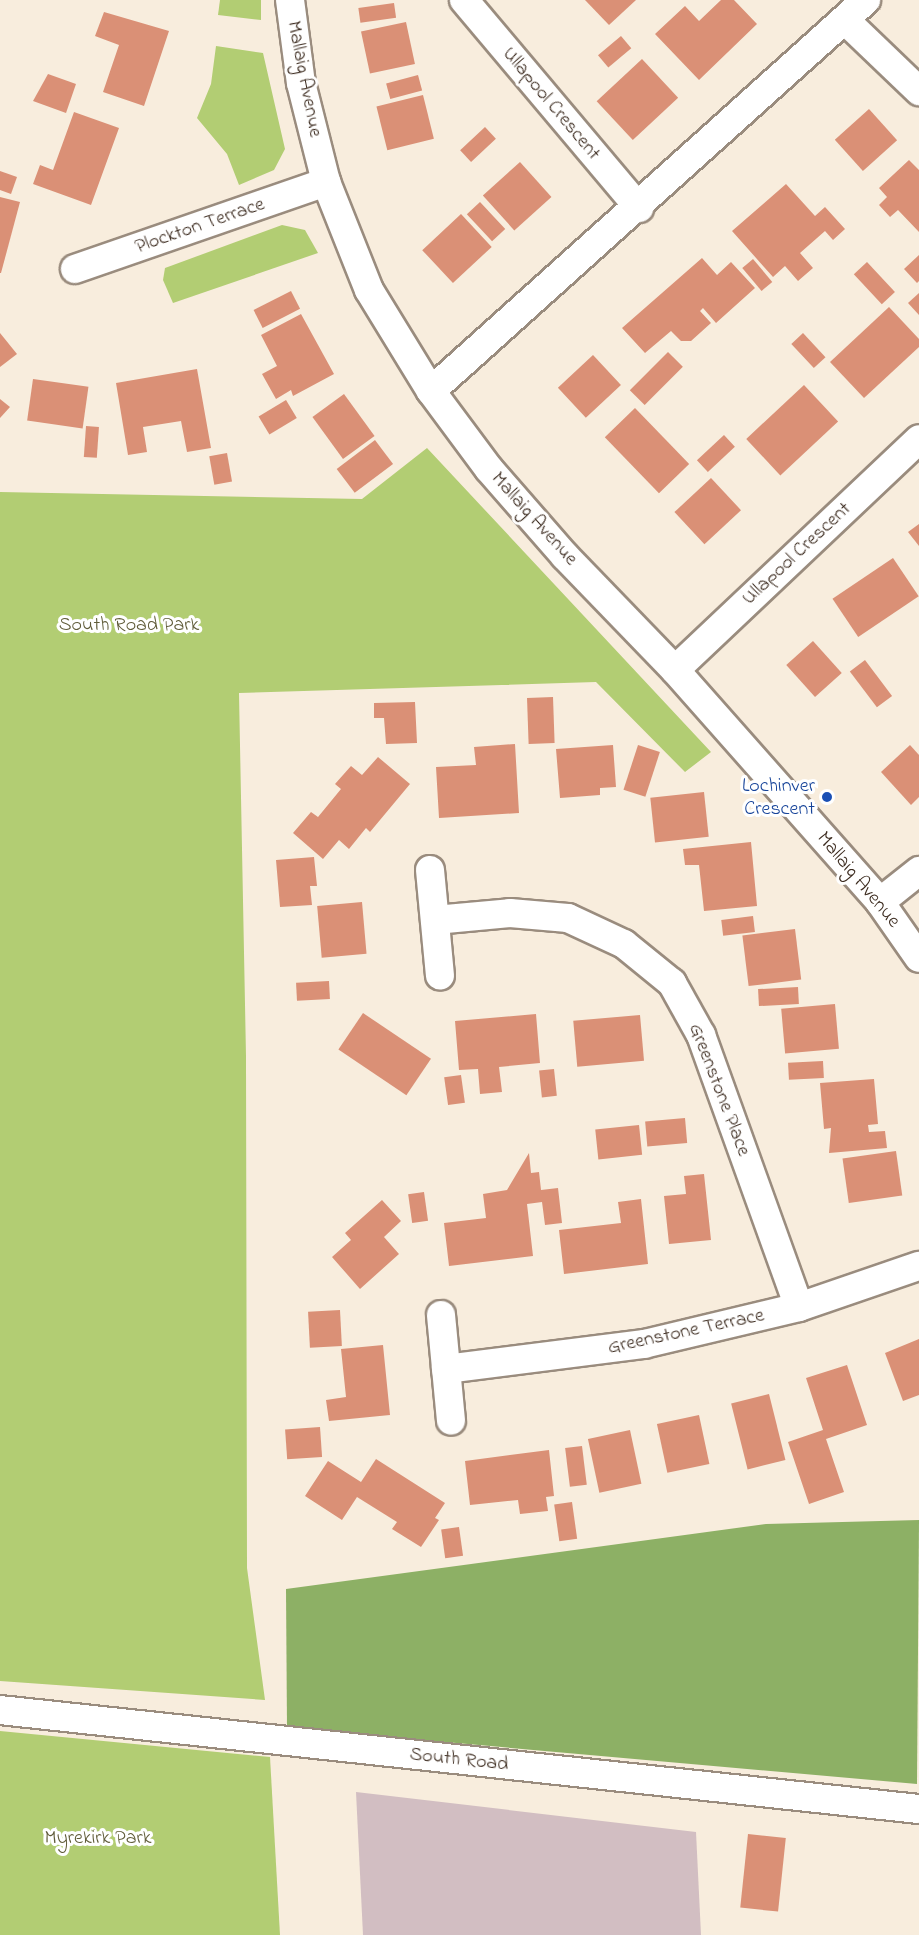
<!DOCTYPE html>
<html>
<head>
<meta charset="utf-8">
<style>
  body { margin:0 }
  #map { position:relative; width:919px; height:1935px; overflow:hidden; background:#f8eddd; font-family:"Indie Flower",sans-serif }
  div>[style] { position:absolute }
  [style*='--x'] { left:calc(var(--x)*1px); top:calc(var(--y)*1px); width:calc(var(--w)*1px); rotate:calc(var(--a)*1deg) }
  .industrial>* { inset:0; background:#d2bec2 }
  .green>* { inset:0; background:#b2cd73 }
  .forest>* { inset:0; background:#8db065 }
  .building>* { inset:0; background:#da9076; transform-origin:0 0 }
  .roads { filter:drop-shadow(2px 0 #9a8c7e) drop-shadow(-2px 0 #9a8c7e) drop-shadow(0 2px #9a8c7e) drop-shadow(0 -2px #9a8c7e) }
  .street>* { height:28px; margin:-14px; padding:0 14px; transform-origin:14px; border-radius:14px; background:#fff }
  .dots>* { width:16px; height:16px; translate:-50% -50%; box-sizing:border-box; border:3px solid #fff; border-radius:50% }
  span { translate:-50% -50%; white-space:nowrap; text-align:center; line-height:1.15; -webkit-text-stroke:6px #fff; paint-order:stroke }
  .street-label { font-size:20px; color:#3b2a1e }
  .park-label { font-size:20px; color:#5f5b38 }
  .transit-label { font-size:20px; color:#164399 }
  .right { translate:-100% -50%; text-align:right }
</style>
</head>
<body>
<div id="map">
  <div class="industrial">
    <div style="clip-path:polygon(356px 1792px,696px 1832px,701px 1935px,363px 1935px)"></div>
  </div>
  <div class="green">
    <div style="clip-path:polygon(220px 0,261px 0,261px 20px,218px 15px)"></div>
    <div style="clip-path:polygon(216px 46px,263px 53px,285px 149px,274px 170px,239px 185px,227px 154px,197px 118px,211px 84px)"></div>
    <div style="clip-path:polygon(282px 225px,305px 230px,318px 253px,173px 303px,163px 280px,165px 268px)"></div>
    <div style="clip-path:polygon(427px 448px,711px 752px,685px 772px,596px 682px,239px 693px,246px 1056px,247px 1568px,265px 1700px,0 1681px,0 492px,362px 499px)"></div>
    <div style="clip-path:polygon(0 1731px,270px 1757px,280px 1935px,0 1935px)"></div>
  </div>
  <div class="forest">
    <div style="clip-path:polygon(919px 1520px,917px 1784px,287px 1728px,286px 1589px,766px 1524px)"></div>
  </div>
  <div class="building">
    <div style="clip-path:polygon(585px 0,636px 0,609px 25px)"></div>
    <div style="clip-path:polygon(721px 0,734px 0,757px 24px,699px 80px,655px 34px,685px 6px,699px 21px)"></div>
    <div style="left:394px;top:3px;width:15px;height:36px;rotate:82deg"></div>
    <div style="clip-path:polygon(104px 12px,169px 31px,144px 106px,103px 92px,119px 45px,95px 36px)"></div>
    <div style="left:406px;top:22px;width:43px;height:46px;rotate:78deg"></div>
    <div style="left:621px;top:36px;width:16px;height:30px;rotate:50deg"></div>
    <div style="left:642px;top:59px;width:53px;height:62px;rotate:47deg"></div>
    <div style="clip-path:polygon(48px 74px,76px 84px,66px 113px,33px 101px)"></div>
    <div style="left:418px;top:75px;width:16px;height:33px;rotate:75deg"></div>
    <div style="left:423px;top:95px;width:45px;height:48px;rotate:76deg"></div>
    <div style="left:869px;top:109px;width:42px;height:46px;rotate:48deg"></div>
    <div style="clip-path:polygon(74px 112px,119px 128px,91px 205px,33px 184px,40px 165px,53px 170px)"></div>
    <div style="left:485px;top:127px;width:16px;height:34px;rotate:47deg"></div>
    <div style="clip-path:polygon(909px 160px,919px 170px,919px 232px,898px 210px,890px 217px,879px 205px,887px 197px,879px 188px)"></div>
    <div style="left:520px;top:162px;width:47px;height:50px;rotate:48deg"></div>
    <div style="clip-path:polygon(0 171px,17px 177px,11px 194px,0 190px)"></div>
    <div style="clip-path:polygon(786px 184px,815px 216px,825px 207px,845px 229px,833px 240px,825px 231px,800px 253px,813px 268px,798px 281px,785px 266px,773px 277px,732px 231px)"></div>
    <div style="clip-path:polygon(0 197px,20px 202px,1px 273px,0 273px)"></div>
    <div style="left:480px;top:202px;width:37px;height:18px;rotate:47deg"></div>
    <div style="left:461px;top:214px;width:45px;height:53px;rotate:47deg"></div>
    <div style="clip-path:polygon(919px 255px,919px 281px,917px 283px,904px 269px)"></div>
    <div style="clip-path:polygon(702px 258px,717px 275px,731px 262px,755px 288px,716px 323px,703px 308px,700px 311px,711px 323px,691px 341px,681px 341px,671px 331px,645px 353px,622px 328px)"></div>
    <div style="left:753px;top:259px;width:30px;height:14px;rotate:50deg"></div>
    <div style="left:867px;top:262px;width:41px;height:18px;rotate:47deg"></div>
    <div style="left:291px;top:291px;width:20px;height:42px;rotate:63deg"></div>
    <div style="clip-path:polygon(919px 293px,919px 315px,908px 303px)"></div>
    <div style="clip-path:polygon(889px 307px,919px 339px,919px 347px,864px 398px,830px 362px)"></div>
    <div style="clip-path:polygon(301px 314px,334px 374px,293px 396px,291px 390px,276px 399px,262px 374px,277px 366px,261px 335px)"></div>
    <div style="clip-path:polygon(0 333px,17px 354px,0 367px)"></div>
    <div style="left:803px;top:333px;width:33px;height:16px;rotate:47deg"></div>
    <div style="left:668px;top:352px;width:21px;height:54px;rotate:45deg"></div>
    <div style="left:593px;top:355px;width:41px;height:48px;rotate:47deg"></div>
    <div style="clip-path:polygon(197px 369px,211px 448px,187px 452px,181px 421px,143px 427px,147px 452px,128px 455px,116px 383px)"></div>
    <div style="left:33px;top:379px;width:56px;height:42px;rotate:8deg"></div>
    <div style="left:804px;top:385px;width:50px;height:79px;rotate:47deg"></div>
    <div style="left:344px;top:394px;width:52px;height:39px;rotate:54deg"></div>
    <div style="clip-path:polygon(0 399px,10px 407px,0 418px)"></div>
    <div style="left:286px;top:400px;width:21px;height:32px;rotate:59deg"></div>
    <div style="left:635px;top:408px;width:78px;height:42px;rotate:46deg"></div>
    <div style="left:86px;top:426px;width:13px;height:31px;rotate:4deg"></div>
    <div style="left:724px;top:435px;width:16px;height:37px;rotate:47deg"></div>
    <div style="left:375px;top:440px;width:30px;height:48px;rotate:53deg"></div>
    <div style="left:227px;top:453px;width:29px;height:18px;rotate:80deg"></div>
    <div style="left:711px;top:478px;width:44px;height:50px;rotate:47deg"></div>
    <div style="clip-path:polygon(919px 524px,919px 546px,908px 532px)"></div>
    <div style="left:893px;top:558px;width:46px;height:73px;rotate:56deg"></div>
    <div style="left:813px;top:641px;width:43px;height:36px;rotate:48deg"></div>
    <div style="left:865px;top:660px;width:45px;height:19px;rotate:53deg"></div>
    <div style="left:553px;top:697px;width:46px;height:26px;rotate:88deg"></div>
    <div style="clip-path:polygon(415px 702px,417px 743px,386px 744px,384px 718px,374px 718px,374px 703px)"></div>
    <div style="clip-path:polygon(515px 744px,519px 813px,439px 818px,436px 767px,476px 765px,474px 747px)"></div>
    <div style="clip-path:polygon(613px 745px,616px 787px,600px 788px,600px 795px,560px 798px,556px 749px)"></div>
    <div style="left:638px;top:745px;width:23px;height:47px;rotate:18deg"></div>
    <div style="clip-path:polygon(910px 745px,919px 755px,919px 797px,911px 805px,881px 772px)"></div>
    <div style="clip-path:polygon(378px 757px,410px 784px,370px 832px,366px 828px,349px 849px,339px 840px,323px 859px,293px 833px,311px 812px,318px 817px,341px 789px,335px 784px,351px 766px,362px 775px)"></div>
    <div style="left:704px;top:792px;width:45px;height:54px;rotate:84deg"></div>
    <div style="clip-path:polygon(751px 842px,757px 906px,704px 911px,699px 865px,685px 865px,683px 849px)"></div>
    <div style="clip-path:polygon(314px 857px,317px 886px,310px 886px,312px 905px,280px 907px,276px 860px)"></div>
    <div style="left:362px;top:902px;width:52px;height:45px;rotate:85deg"></div>
    <div style="left:753px;top:916px;width:16px;height:32px;rotate:83deg"></div>
    <div style="left:795px;top:929px;width:51px;height:53px;rotate:83deg"></div>
    <div style="left:329px;top:981px;width:18px;height:33px;rotate:87deg"></div>
    <div style="left:798px;top:987px;width:17px;height:40px;rotate:87deg"></div>
    <div style="left:835px;top:1004px;width:45px;height:54px;rotate:85deg"></div>
    <div style="left:363px;top:1013px;width:82px;height:44px;rotate:34deg"></div>
    <div style="clip-path:polygon(536px 1014px,540px 1063px,499px 1067px,502px 1092px,480px 1094px,478px 1069px,459px 1070px,455px 1021px)"></div>
    <div style="left:640px;top:1015px;width:46px;height:67px;rotate:85deg"></div>
    <div style="left:823px;top:1061px;width:17px;height:35px;rotate:87deg"></div>
    <div style="left:554px;top:1069px;width:27px;height:15px;rotate:84deg"></div>
    <div style="left:461px;top:1075px;width:28px;height:17px;rotate:82deg"></div>
    <div style="clip-path:polygon(874px 1079px,878px 1124px,868px 1125px,869px 1132px,885px 1131px,887px 1148px,829px 1153px,831px 1128px,824px 1129px,820px 1083px)"></div>
    <div style="left:685px;top:1118px;width:25px;height:40px;rotate:85deg"></div>
    <div style="left:639px;top:1125px;width:30px;height:44px;rotate:84deg"></div>
    <div style="left:896px;top:1151px;width:45px;height:54px;rotate:82deg"></div>
    <div style="clip-path:polygon(529px 1153px,531px 1173px,539px 1172px,541px 1190px,558px 1188px,562px 1223px,545px 1225px,542px 1202px,527px 1204px,533px 1256px,449px 1266px,444px 1223px,486px 1218px,483px 1194px,507px 1190px)"></div>
    <div style="clip-path:polygon(704px 1174px,711px 1240px,669px 1244px,664px 1196px,686px 1194px,684px 1176px)"></div>
    <div style="left:424px;top:1192px;width:29px;height:16px;rotate:82deg"></div>
    <div style="clip-path:polygon(641px 1199px,648px 1264px,564px 1274px,559px 1230px,621px 1223px,618px 1202px)"></div>
    <div style="clip-path:polygon(382px 1200px,401px 1221px,384px 1237px,399px 1254px,360px 1289px,332px 1257px,351px 1240px,345px 1233px)"></div>
    <div style="left:340px;top:1310px;width:36px;height:32px;rotate:87deg"></div>
    <div style="clip-path:polygon(919px 1339px,919px 1395px,903px 1401px,885px 1353px)"></div>
    <div style="clip-path:polygon(383px 1345px,390px 1415px,329px 1421px,326px 1400px,346px 1397px,341px 1349px)"></div>
    <div style="clip-path:polygon(847px 1365px,867px 1425px,826px 1439px,844px 1492px,809px 1504px,788px 1442px,823px 1430px,806px 1378px)"></div>
    <div style="left:769px;top:1394px;width:68px;height:39px;rotate:76deg"></div>
    <div style="left:699px;top:1415px;width:50px;height:43px;rotate:78deg"></div>
    <div style="left:320px;top:1427px;width:30px;height:35px;rotate:86deg"></div>
    <div style="left:630px;top:1430px;width:55px;height:43px;rotate:78deg"></div>
    <div style="left:582px;top:1446px;width:39px;height:17px;rotate:83deg"></div>
    <div style="clip-path:polygon(549px 1450px,554px 1496px,546px 1497px,548px 1511px,520px 1514px,518px 1500px,470px 1505px,465px 1461px)"></div>
    <div style="clip-path:polygon(376px 1459px,445px 1503px,435px 1518px,439px 1520px,421px 1547px,392px 1529px,397px 1522px,357px 1497px,342px 1520px,305px 1496px,328px 1461px,361px 1482px)"></div>
    <div style="left:572px;top:1502px;width:37px;height:18px;rotate:82deg"></div>
    <div style="left:459px;top:1527px;width:29px;height:18px;rotate:82deg"></div>
    <div style="left:748px;top:1834px;width:38px;height:74px;rotate:6deg"></div>
  </div>
  <div class="roads">
    <div class="street">
      <div style="--x:290;--y:0;--w:84;--a:82.5"></div>
      <div style="--x:301;--y:83;--w:102;--a:75.8"></div>
      <div style="--x:326;--y:182;--w:116;--a:68.3"></div>
      <div style="--x:369;--y:290;--w:119;--a:58.5"></div>
      <div style="--x:431;--y:391;--w:97;--a:53.4"></div>
      <div style="--x:489;--y:469;--w:116;--a:48.9"></div>
      <div style="--x:565;--y:556;--w:158;--a:46"></div>
      <div style="--x:675;--y:670;--w:310;--a:48.5"></div>
      <div style="--x:880;--y:902;--w:68;--a:55.1"></div>
      <div style="--x:464;--y:0;--w:272;--a:49.9"></div>
      <div style="--x:845;--y:20;--w:103;--a:43.8"></div>
      <div style="--x:75;--y:269;--w:266;--a:-19.1"></div>
      <div style="--x:431;--y:391;--w:585;--a:-41.95"></div>
      <div style="--x:675;--y:670;--w:336;--a:-43.4"></div>
      <div style="--x:430;--y:870;--w:106;--a:84.6"></div>
      <div style="--x:880;--y:902;--w:50;--a:-38.5"></div>
      <div style="--x:435;--y:920;--w:75;--a:-5.3"></div>
      <div style="--x:510;--y:913;--w:58;--a:4.9"></div>
      <div style="--x:568;--y:918;--w:62;--a:24.9"></div>
      <div style="--x:624;--y:944;--w:62;--a:39.1"></div>
      <div style="--x:672;--y:983;--w:60;--a:60.9"></div>
      <div style="--x:701;--y:1035;--w:289;--a:70.2"></div>
      <div style="--x:441;--y:1315;--w:106;--a:84.6"></div>
      <div style="--x:446;--y:1369;--w:200;--a:-7.2"></div>
      <div style="--x:644;--y:1344;--w:159;--a:-13.4"></div>
      <div style="--x:799;--y:1307;--w:127;--a:-18.9"></div>
      <div style="--x:0;--y:1710;--w:924;--a:6.15"></div>
    </div>
  </div>
  <div class="dots">
    <div style="left:827px;top:797px;background:#1a4fb4"></div>
  </div>
  <div class="street-label">
    <span style="left:304px;top:79px;rotate:79deg">Mallaig Avenue</span>
    <span style="left:551px;top:104px;rotate:50deg">Ullapool Crescent</span>
    <span style="left:200px;top:226px;rotate:-19deg">Plockton Terrace</span>
    <span style="left:534px;top:519px;rotate:48deg">Mallaig Avenue</span>
    <span style="left:797px;top:554px;rotate:-43deg">Ullapool Crescent</span>
    <span style="left:858px;top:880px;rotate:50deg">Mallaig Avenue</span>
    <span style="left:719px;top:1090px;rotate:69deg">Greenstone Place</span>
    <span style="left:686px;top:1332px;rotate:-12deg">Greenstone Terrace</span>
    <span style="left:459px;top:1760px;rotate:6deg">South Road</span>
  </div>
  <div class="park-label">
    <span style="left:129px;top:625px">South Road Park</span>
    <span style="left:98px;top:1838px">Myrekirk Park</span>
  </div>
  <div class="transit-label">
    <span class="right" style="left:815px;top:798px">Lochinver<br>Crescent</span>
  </div>
</div>
</body>
</html>
